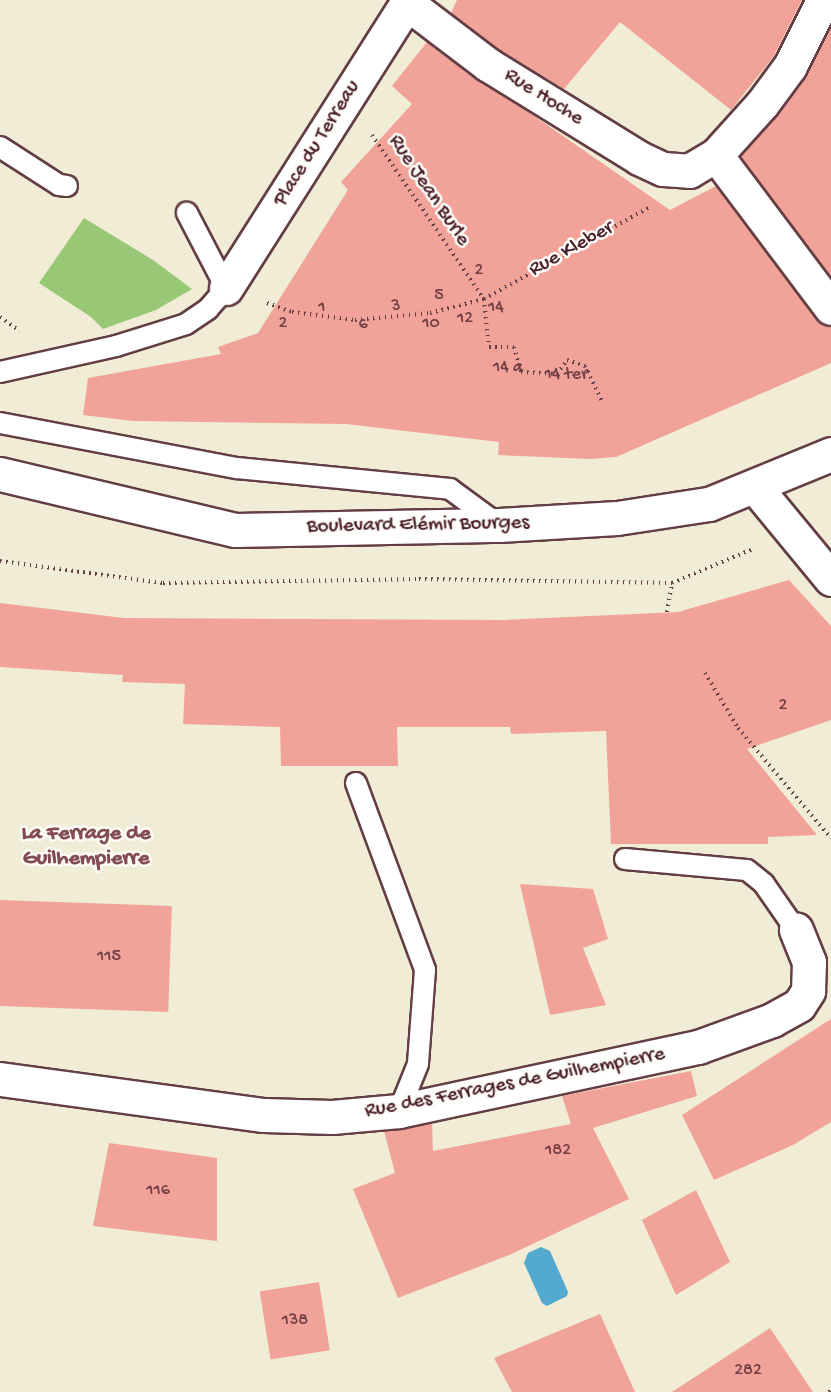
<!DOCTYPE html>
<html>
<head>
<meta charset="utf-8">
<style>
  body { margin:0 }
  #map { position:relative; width:831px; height:1392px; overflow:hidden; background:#f1ecd5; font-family:"Gochi Hand",sans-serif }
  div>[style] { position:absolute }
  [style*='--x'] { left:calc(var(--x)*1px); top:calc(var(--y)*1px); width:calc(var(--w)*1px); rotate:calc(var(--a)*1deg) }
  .green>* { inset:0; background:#98c776 }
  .water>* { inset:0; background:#53a9cf }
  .building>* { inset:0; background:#f1a299; transform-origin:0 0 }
  .path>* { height:4px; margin-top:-2px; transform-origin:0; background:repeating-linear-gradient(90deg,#633e44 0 1.5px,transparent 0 6px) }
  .roads { filter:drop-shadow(2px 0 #633e44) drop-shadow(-2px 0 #633e44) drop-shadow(0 2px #633e44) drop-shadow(0 -2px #633e44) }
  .lane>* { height:20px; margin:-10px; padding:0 10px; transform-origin:10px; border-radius:10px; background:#fff }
  .street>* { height:33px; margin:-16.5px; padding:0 16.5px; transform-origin:16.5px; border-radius:16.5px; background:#fff }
  .secondary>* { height:33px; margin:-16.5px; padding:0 16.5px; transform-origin:16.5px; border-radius:16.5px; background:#fff }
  span { translate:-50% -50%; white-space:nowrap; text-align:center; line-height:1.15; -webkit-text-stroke:5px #fdfcf7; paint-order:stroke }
  .number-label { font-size:18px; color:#744046 }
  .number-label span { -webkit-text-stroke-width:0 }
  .street-label { font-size:21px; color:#4a1f2b }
  .neighbourhood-label { font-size:22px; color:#844d52; font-weight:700 }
</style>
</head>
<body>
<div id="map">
  <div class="green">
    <div style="clip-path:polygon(84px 218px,153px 260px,192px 289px,156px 310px,103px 329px,91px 317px,39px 283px)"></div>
  </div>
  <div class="water">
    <div style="clip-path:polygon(541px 1247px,550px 1251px,568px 1292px,567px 1296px,547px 1306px,542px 1303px,524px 1263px,528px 1253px)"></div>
  </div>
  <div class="building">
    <div style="clip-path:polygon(457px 0,802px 0,774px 56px,731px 110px,620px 22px,564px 89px,498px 49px,451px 13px)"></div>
    <div style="clip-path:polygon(831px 26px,831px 277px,740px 156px,805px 77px)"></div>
    <div style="clip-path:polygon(427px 42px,670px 210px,716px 186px,816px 319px,831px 326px,831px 363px,616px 457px,590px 459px,498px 455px,499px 442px,346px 424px,133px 421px,83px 415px,88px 378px,221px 354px,218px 347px,258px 333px,348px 190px,341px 182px,412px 104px,392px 86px)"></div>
    <div style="clip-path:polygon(789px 580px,831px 626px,831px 720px,747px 749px,817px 835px,768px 837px,768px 844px,611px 844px,606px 731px,511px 734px,510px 727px,397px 727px,398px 766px,281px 766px,280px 727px,183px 724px,185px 684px,122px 682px,123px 675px,0 667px,0 603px,124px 618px,505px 620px,678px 612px)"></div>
    <div style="clip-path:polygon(520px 884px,593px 889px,608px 939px,583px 948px,606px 1005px,550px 1015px)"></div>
    <div style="left:0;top:900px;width:172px;height:106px;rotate:2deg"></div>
    <div style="clip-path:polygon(831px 1019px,831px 1122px,793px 1145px,714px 1180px,682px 1115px)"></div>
    <div style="clip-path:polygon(691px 1071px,697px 1096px,593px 1128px,629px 1199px,509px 1255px,398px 1298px,353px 1189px,395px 1173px,384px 1131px,432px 1123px,433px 1151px,571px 1124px,562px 1096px)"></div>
    <div style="clip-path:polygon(109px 1143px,217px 1158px,217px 1241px,93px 1226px)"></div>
    <div style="clip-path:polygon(696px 1190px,730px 1262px,676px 1295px,642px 1220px)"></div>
    <div style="left:319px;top:1282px;width:69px;height:60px;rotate:81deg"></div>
    <div style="clip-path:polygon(600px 1314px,635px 1392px,512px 1392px,494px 1358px)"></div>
    <div style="clip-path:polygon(770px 1328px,813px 1392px,672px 1392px)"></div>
  </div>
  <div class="path">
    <div style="--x:372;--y:135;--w:199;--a:55.7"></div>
    <div style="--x:484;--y:299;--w:48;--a:84.1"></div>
    <div style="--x:489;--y:347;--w:25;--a:0"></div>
    <div style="--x:514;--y:347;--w:26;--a:74"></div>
    <div style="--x:521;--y:372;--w:36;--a:3"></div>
    <div style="--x:557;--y:374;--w:17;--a:-54"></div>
    <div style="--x:567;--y:360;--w:19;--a:18"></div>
    <div style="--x:585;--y:366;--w:41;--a:64.1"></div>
    <div style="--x:267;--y:303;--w:27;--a:20"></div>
    <div style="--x:292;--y:312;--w:64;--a:7.2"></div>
    <div style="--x:355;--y:320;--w:75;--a:-5.3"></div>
    <div style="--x:430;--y:313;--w:56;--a:-14.5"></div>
    <div style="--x:484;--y:299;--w:188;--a:-29"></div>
    <div style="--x:0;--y:317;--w:24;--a:35"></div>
    <div style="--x:0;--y:561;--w:164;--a:7.7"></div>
    <div style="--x:163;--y:583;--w:256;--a:-0.9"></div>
    <div style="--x:419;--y:579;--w:253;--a:0.9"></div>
    <div style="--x:672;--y:583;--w:88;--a:-22.8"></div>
    <div style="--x:667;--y:612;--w:29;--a:-80"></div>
    <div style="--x:705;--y:673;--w:64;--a:59"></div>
    <div style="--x:738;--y:728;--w:144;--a:49.8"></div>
    <div style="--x:829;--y:1392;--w:3;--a:-45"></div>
  </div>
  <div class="roads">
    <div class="lane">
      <div style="--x:0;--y:147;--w:70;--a:32.8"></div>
      <div style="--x:59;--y:185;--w:8;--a:7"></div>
      <div style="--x:0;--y:372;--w:119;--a:-12.6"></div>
      <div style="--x:116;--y:346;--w:73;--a:-17.4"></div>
      <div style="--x:186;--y:324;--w:27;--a:-34"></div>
      <div style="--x:208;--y:309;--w:28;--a:-49"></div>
      <div style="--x:226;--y:288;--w:85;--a:-117.5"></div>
      <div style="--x:0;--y:423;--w:241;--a:10.8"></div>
      <div style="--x:237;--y:468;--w:214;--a:5.6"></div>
      <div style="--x:450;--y:489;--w:61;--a:36.3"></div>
      <div style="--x:356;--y:783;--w:199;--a:69.7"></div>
      <div style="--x:425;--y:970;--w:94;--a:94.3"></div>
      <div style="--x:418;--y:1064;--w:51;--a:112"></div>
      <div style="--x:625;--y:859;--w:122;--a:5.2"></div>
      <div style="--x:747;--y:870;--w:22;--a:39"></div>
      <div style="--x:764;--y:884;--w:56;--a:55.2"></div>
    </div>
    <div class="street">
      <div style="--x:407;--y:3;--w:101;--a:37.3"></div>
      <div style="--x:487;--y:64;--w:179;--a:31.7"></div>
      <div style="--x:639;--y:158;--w:26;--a:25"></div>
      <div style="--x:663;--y:169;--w:26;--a:4"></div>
      <div style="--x:689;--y:171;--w:31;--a:-31"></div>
      <div style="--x:716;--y:155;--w:69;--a:-48"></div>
      <div style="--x:762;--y:104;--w:47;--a:-53.6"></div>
      <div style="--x:790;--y:66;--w:74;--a:-63.4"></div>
      <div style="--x:716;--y:155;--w:191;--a:53.1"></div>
      <div style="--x:226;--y:288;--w:341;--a:-57.6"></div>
      <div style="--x:756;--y:488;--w:118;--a:50.5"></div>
      <div style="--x:0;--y:1079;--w:266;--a:7.8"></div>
      <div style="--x:264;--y:1115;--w:68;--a:1.7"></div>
      <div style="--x:332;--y:1117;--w:67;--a:-5.1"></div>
      <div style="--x:399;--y:1111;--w:306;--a:-12.1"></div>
      <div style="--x:698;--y:1047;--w:79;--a:-20"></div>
      <div style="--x:772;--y:1020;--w:31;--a:-29"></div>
      <div style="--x:799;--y:1005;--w:17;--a:-57"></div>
      <div style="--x:808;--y:991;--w:29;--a:-88"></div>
      <div style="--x:809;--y:962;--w:35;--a:-112"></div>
    </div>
    <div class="secondary">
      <div style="--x:0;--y:474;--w:242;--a:13.4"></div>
      <div style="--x:235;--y:530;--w:264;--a:-1.1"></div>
      <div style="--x:499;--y:525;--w:118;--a:-3.4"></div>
      <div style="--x:617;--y:518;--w:93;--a:-8.7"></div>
      <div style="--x:709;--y:504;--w:132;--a:-22.3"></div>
    </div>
  </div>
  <div class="number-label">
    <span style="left:479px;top:271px">2</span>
    <span style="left:439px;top:296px">5</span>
    <span style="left:396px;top:307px">3</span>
    <span style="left:322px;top:308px">1</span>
    <span style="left:496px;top:308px">14</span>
    <span style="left:465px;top:319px">12</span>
    <span style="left:283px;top:324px">2</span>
    <span style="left:431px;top:324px">10</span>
    <span style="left:363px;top:325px">6</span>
    <span style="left:508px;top:368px">14 a</span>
    <span style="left:566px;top:375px">14 ter</span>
    <span style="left:783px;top:706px">2</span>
    <span style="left:109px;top:957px">115</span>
    <span style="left:558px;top:1151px">182</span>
    <span style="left:158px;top:1191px">116</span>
    <span style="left:295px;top:1321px">138</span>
    <span style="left:748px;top:1371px">282</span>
  </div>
  <div class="street-label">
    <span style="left:543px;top:98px;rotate:32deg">Rue Hoche</span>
    <span style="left:318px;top:144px;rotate:-58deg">Place du Terreau</span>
    <span style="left:428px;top:191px;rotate:56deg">Rue Jean Burle</span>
    <span style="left:572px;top:250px;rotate:-29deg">Rue Kleber</span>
    <span style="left:418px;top:526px;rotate:-1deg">Boulevard Elémir Bourges</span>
    <span style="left:515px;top:1084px;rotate:-11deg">Rue des Ferrages de Guilhempierre</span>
  </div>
  <div class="neighbourhood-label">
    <span style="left:86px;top:847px">La Ferrage de<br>Guilhempierre</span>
  </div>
</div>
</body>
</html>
